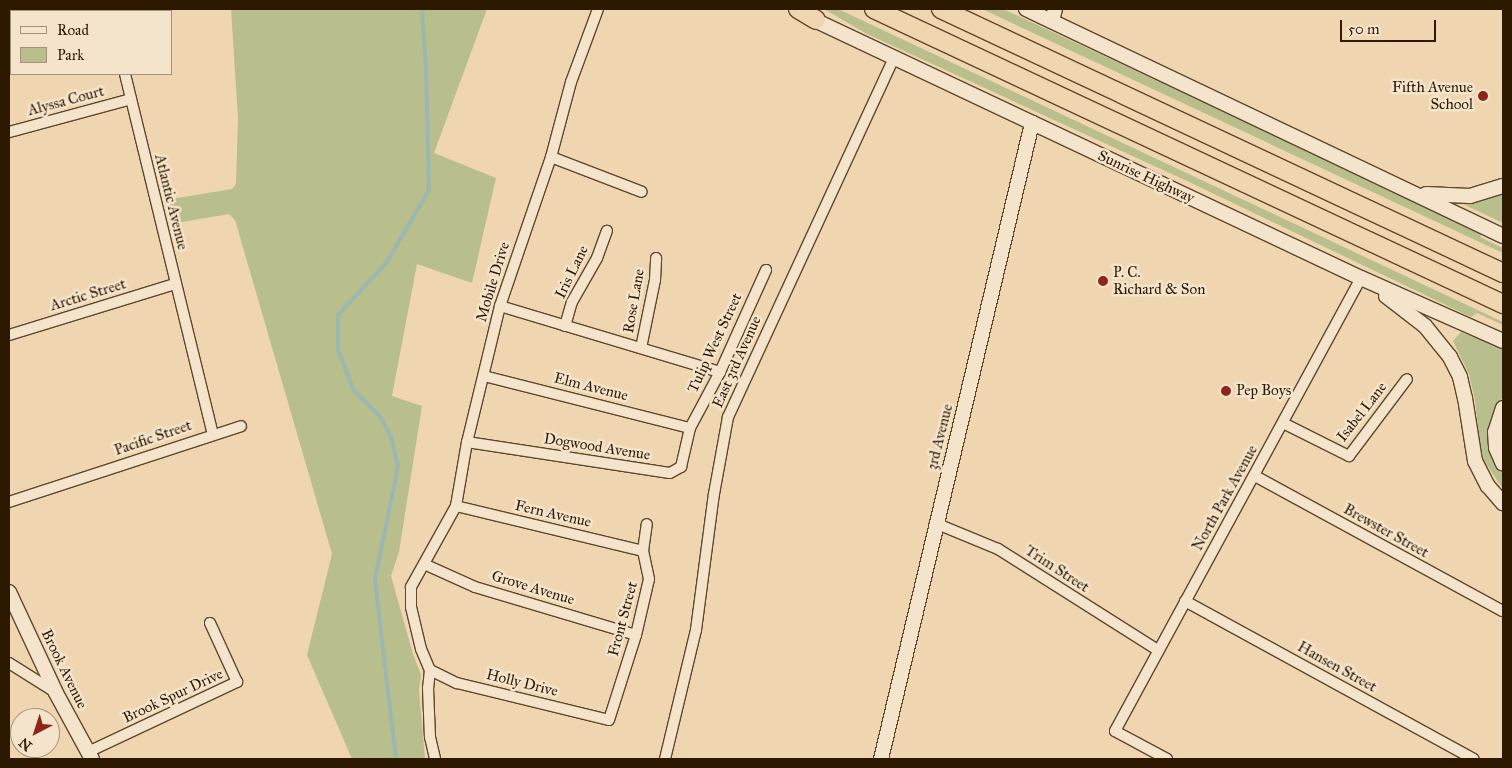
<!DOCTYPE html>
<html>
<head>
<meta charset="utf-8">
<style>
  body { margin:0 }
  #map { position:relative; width:1512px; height:768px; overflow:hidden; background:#f0d6b0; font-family:"IM FELL Great Primer",serif }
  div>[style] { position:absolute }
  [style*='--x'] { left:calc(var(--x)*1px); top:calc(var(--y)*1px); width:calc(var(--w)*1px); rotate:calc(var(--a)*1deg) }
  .green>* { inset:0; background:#b8be8c }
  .stream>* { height:4px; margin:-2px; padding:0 2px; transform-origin:2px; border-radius:2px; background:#9bb8b0 }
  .roads { filter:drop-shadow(1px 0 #5e482c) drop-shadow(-1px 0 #5e482c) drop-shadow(0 1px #5e482c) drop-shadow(0 -1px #5e482c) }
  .street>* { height:10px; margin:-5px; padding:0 5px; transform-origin:5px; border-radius:5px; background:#f5e4cc }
  .secondary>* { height:14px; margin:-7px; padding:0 7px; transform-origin:7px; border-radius:7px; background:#f5e4cc }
  .highway>* { height:18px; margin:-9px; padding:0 9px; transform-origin:9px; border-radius:9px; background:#f0d6b0 }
  .dots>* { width:14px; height:14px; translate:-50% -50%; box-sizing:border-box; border:2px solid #f5e4cc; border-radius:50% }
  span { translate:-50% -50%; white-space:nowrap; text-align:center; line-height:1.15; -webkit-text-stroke:5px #f5e4cc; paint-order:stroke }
  .poi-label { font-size:15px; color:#2d1800 }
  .right { translate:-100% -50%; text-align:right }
  .left { translate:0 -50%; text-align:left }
  .street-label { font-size:15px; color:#2d1800 }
  .frame { position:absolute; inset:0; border:10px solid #2d1800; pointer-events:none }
  .legend { position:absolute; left:10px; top:10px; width:162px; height:65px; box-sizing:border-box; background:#f5e4cc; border:1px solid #a5927a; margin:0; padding:6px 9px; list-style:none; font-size:15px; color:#2d1800 }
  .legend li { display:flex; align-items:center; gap:10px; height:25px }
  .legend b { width:25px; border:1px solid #a5927a }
  .north { position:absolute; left:10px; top:708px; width:50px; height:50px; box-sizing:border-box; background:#f5e4cc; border:1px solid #a5927a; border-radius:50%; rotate:220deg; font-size:14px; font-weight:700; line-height:20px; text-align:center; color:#2d1800 }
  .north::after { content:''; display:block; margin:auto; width:18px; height:22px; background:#8f2418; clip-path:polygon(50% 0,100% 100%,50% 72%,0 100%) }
  .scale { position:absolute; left:1340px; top:20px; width:96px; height:22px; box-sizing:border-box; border:2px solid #2d1800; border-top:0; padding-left:6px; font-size:15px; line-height:18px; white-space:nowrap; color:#2d1800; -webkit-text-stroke:4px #f5e4cc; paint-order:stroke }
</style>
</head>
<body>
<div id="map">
  <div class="green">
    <div style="clip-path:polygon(231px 9px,487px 9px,434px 153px,496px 178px,472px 283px,417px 264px,392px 396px,422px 406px,399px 552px,391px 576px,413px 654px,421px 675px,419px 690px,425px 759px,352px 759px,307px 655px,332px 554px,235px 220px,229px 214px,171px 224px,165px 200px,232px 189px,236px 184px,238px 118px)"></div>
    <div style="clip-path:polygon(824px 9px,838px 9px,1503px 322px,1503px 325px,1477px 313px,1471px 317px,1187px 181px,867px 34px)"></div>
    <div style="clip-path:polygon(982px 9px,1003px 9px,1483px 232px,1480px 237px,1503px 248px,1503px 253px)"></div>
    <div style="clip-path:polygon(1503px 191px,1503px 223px,1461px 203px,1461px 201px)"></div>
    <div style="clip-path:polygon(1461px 332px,1503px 349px,1503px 396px,1493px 413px,1489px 439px,1498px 468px,1503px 474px,1503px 489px,1484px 461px,1479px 437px,1475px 400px,1469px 374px,1453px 341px)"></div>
  </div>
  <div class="stream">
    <div style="--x:396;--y:759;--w:181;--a:-96.7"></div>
    <div style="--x:375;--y:579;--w:114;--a:-78.4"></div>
    <div style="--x:398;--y:467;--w:31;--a:-103"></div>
    <div style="--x:391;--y:437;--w:24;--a:-118"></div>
    <div style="--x:380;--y:416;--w:36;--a:-136"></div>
    <div style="--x:354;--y:391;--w:44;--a:-111.3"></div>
    <div style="--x:338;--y:350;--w:35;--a:-90"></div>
    <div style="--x:338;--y:315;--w:72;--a:-47.2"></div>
    <div style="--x:387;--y:262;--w:83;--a:-59.7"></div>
    <div style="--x:429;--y:190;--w:123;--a:-91.4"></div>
    <div style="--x:426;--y:67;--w:58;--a:-93.9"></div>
  </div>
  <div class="roads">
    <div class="street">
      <div style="--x:109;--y:9;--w:2;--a:63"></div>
      <div style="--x:598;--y:9;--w:78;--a:110.3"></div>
      <div style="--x:571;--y:82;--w:78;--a:104.9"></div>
      <div style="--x:551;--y:157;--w:157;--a:108.9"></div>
      <div style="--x:500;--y:306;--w:140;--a:103.6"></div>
      <div style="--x:467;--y:442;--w:65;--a:99.8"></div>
      <div style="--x:456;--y:506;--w:93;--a:119.1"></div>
      <div style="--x:411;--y:587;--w:20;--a:90"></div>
      <div style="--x:411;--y:607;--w:43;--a:76.6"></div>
      <div style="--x:421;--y:649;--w:23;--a:67"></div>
      <div style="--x:430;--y:670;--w:30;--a:26"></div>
      <div style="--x:457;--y:683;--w:156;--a:13.7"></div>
      <div style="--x:609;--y:720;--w:89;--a:-72.4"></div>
      <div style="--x:636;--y:635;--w:57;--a:-76.9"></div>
      <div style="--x:649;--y:579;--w:29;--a:-102"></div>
      <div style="--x:643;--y:551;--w:27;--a:-82"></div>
      <div style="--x:69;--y:11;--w:8;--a:-14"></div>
      <div style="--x:9;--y:32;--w:2;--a:-27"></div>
      <div style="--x:125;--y:74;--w:371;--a:76.3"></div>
      <div style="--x:9;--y:132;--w:126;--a:-15.1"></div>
      <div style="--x:551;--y:157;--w:97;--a:21"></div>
      <div style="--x:500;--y:306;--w:230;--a:16.7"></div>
      <div style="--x:565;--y:326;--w:25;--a:-74"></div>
      <div style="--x:572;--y:302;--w:51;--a:-60.4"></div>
      <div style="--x:597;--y:258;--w:29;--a:-70"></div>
      <div style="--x:9;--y:335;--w:174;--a:-17.1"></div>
      <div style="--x:641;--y:348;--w:69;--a:-78.4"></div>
      <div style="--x:655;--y:280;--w:22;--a:-87"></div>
      <div style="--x:484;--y:376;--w:212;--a:14.2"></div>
      <div style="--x:1283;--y:423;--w:74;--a:26.6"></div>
      <div style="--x:1349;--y:456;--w:96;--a:-53"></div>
      <div style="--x:467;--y:442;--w:205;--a:8.7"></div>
      <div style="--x:670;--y:473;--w:13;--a:-29"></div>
      <div style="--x:681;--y:467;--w:40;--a:-77"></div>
      <div style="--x:690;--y:428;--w:64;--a:-61.8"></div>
      <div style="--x:720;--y:372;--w:112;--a:-65.7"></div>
      <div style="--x:1255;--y:476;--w:282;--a:28.6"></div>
      <div style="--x:9;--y:502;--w:244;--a:-18.1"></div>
      <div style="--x:456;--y:506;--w:192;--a:13.5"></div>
      <div style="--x:935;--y:523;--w:68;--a:22.4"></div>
      <div style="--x:998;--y:549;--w:189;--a:32.3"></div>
      <div style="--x:424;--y:564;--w:56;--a:24.3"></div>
      <div style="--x:475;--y:587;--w:168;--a:16.6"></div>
      <div style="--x:1185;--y:601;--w:329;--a:28.7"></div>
      <div style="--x:9;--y:663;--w:54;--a:32.2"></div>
      <div style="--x:430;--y:670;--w:18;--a:96"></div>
      <div style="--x:428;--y:688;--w:49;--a:87.7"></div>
      <div style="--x:430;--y:737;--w:23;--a:77"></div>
      <div style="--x:88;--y:752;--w:165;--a:-25.2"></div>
      <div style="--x:237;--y:682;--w:65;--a:-114.6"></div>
      <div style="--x:665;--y:759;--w:133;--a:-76.5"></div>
      <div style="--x:696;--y:630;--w:137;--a:-82.5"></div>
      <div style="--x:714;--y:494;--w:78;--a:-79.7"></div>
      <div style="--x:728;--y:417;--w:396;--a:-65.2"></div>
      <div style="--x:1167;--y:759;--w:59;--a:-151.7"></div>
      <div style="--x:1115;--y:731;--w:515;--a:-61.5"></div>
    </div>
    <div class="secondary">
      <div style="--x:1026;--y:9;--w:528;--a:25.45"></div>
      <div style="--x:808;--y:17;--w:611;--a:25.27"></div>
      <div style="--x:1361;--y:278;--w:155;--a:23.9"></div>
      <div style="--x:1052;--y:21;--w:12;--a:-76"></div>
      <div style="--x:1426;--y:194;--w:44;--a:2.6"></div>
      <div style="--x:1470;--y:196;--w:34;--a:-17"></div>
      <div style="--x:1386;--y:296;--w:49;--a:37.6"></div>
      <div style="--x:1425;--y:326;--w:40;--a:51"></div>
      <div style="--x:1450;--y:357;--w:22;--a:63"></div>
      <div style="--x:1460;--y:377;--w:22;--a:77"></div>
      <div style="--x:1465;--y:398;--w:64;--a:81"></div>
      <div style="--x:1475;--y:461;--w:28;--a:63"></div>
      <div style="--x:1488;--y:486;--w:23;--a:49"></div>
      <div style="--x:1503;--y:408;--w:25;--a:108"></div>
      <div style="--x:1495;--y:432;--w:16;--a:86"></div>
      <div style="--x:1496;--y:448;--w:17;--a:66"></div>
      <div style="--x:9;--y:592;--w:111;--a:65"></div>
      <div style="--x:56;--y:693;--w:75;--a:61.4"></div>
      <div style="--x:881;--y:759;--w:654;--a:-76.64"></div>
    </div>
    <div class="highway">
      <div style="--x:798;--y:9;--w:21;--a:31"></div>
      <div style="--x:874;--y:9;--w:695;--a:25.13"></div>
      <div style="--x:941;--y:9;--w:621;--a:25.16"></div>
    </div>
  </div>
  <div class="dots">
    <div style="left:1483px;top:96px;background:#8f2418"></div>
    <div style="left:1103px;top:281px;background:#8f2418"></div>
    <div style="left:1226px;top:391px;background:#8f2418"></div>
  </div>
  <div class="poi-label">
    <span class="right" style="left:1473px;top:96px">Fifth Avenue<br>School</span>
    <span class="left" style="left:1113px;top:281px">P. C.<br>Richard &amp; Son</span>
    <span class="left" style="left:1236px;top:391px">Pep Boys</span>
  </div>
  <div class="street-label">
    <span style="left:66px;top:101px;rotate:-15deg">Alyssa Court</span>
    <span style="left:1146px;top:177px;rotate:25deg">Sunrise Highway</span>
    <span style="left:171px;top:202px;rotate:76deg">Atlantic Avenue</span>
    <span style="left:572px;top:272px;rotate:-64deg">Iris Lane</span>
    <span style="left:493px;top:282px;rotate:-73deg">Mobile Drive</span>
    <span style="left:88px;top:295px;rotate:-17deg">Arctic Street</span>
    <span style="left:634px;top:301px;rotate:-80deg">Rose Lane</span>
    <span style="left:715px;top:343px;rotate:-65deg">Tulip West Street</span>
    <span style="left:737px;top:362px;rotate:-66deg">East 3rd Avenue</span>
    <span style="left:591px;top:387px;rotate:14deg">Elm Avenue</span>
    <span style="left:1362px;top:412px;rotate:-52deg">Isabel Lane</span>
    <span style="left:940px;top:437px;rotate:-76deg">3rd Avenue</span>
    <span style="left:153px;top:438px;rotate:-19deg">Pacific Street</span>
    <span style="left:597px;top:447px;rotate:9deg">Dogwood Avenue</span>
    <span style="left:1225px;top:498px;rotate:-61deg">North Park Avenue</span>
    <span style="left:553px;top:514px;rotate:13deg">Fern Avenue</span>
    <span style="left:1386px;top:531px;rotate:29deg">Brewster Street</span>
    <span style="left:1057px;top:569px;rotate:33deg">Trim Street</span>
    <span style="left:533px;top:588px;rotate:17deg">Grove Avenue</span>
    <span style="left:623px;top:619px;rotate:-75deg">Front Street</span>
    <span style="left:1337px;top:667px;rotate:29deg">Hansen Street</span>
    <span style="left:64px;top:669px;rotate:64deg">Brook Avenue</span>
    <span style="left:522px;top:683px;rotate:14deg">Holly Drive</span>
    <span style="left:173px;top:696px;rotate:-25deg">Brook Spur Drive</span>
  </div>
  <div class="frame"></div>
  <ul class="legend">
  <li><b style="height:6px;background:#f5e4cc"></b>Road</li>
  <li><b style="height:14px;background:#b8be8c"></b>Park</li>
  </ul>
  <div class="north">N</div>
  <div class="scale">50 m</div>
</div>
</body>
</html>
